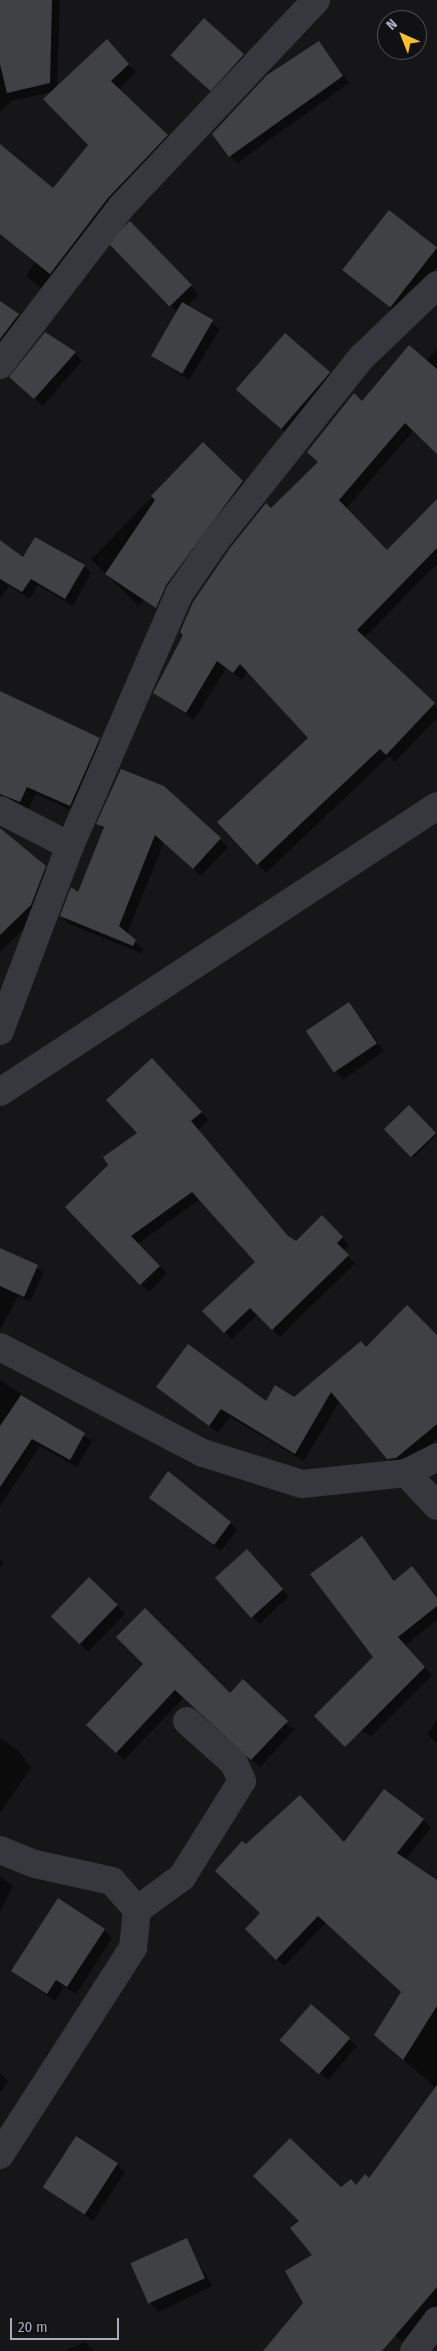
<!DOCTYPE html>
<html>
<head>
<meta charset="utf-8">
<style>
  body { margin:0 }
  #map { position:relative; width:437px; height:2351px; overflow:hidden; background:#161618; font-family:"Fira Sans Condensed",sans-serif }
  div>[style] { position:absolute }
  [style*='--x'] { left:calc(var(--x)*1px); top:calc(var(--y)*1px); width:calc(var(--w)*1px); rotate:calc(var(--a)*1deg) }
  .shadow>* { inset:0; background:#0007; transform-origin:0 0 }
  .building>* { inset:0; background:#404145; transform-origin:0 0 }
  .street>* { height:28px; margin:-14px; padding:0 14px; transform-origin:14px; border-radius:14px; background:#37383d }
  span { translate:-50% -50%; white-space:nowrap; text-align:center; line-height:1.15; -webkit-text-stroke:4.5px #111113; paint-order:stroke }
  .north { position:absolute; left:377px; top:10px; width:50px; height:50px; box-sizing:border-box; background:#111113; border:1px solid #4d4f55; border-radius:50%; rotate:316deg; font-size:14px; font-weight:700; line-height:20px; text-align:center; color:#a8acb9 }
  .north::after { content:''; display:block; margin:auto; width:18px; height:22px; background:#f6bf30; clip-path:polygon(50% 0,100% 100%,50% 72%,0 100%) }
  .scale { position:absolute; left:10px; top:2318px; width:109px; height:22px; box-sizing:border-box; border:2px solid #a8acb9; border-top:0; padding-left:6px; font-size:15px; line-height:18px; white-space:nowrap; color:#a8acb9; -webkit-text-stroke:4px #111113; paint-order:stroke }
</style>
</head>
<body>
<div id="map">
  <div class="shadow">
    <div style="clip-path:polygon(0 0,60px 0,57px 88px,114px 49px,136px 72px,118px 90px,174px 143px,48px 294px,26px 276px,35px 262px,12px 242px,90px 145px,53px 92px,11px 101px,0 112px)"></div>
    <div style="clip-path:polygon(319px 43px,349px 83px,237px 163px,230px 156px)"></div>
    <div style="clip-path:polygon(243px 55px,251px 63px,218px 97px,180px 62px)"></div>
    <div style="clip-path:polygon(390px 211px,437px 249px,437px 267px,398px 315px,343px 269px)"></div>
    <div style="clip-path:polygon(130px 223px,199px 294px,187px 306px,220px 329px,189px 380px,151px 355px,177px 312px,113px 246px)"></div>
    <div style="clip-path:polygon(0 303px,26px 323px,0 352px)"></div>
    <div style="clip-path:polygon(437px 349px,437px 453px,414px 430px,346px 509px,387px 551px,437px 500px,437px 564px,364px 638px,437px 707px,437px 718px,395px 762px,389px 756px,266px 873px,219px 822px,310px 738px,248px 671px,242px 680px,226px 668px,194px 720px,155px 693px,271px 510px,320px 463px,362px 402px,426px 361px)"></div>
    <div style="clip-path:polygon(75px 353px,82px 361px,43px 406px,19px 385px)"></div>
    <div style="clip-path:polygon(329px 373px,337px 381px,292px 438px,245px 396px)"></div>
    <div style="left:203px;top:444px;width:66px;height:161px;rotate:44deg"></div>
    <div style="clip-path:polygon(0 541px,24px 558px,84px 566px,91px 573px,73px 606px,38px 585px,30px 599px,9px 586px,0 599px)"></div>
    <div style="clip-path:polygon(0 692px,99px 739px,108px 748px,79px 814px,36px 794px,28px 810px,0 808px)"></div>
    <div style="clip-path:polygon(98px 824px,220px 839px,228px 847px,201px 876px,164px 842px,127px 934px,143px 949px,141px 953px,69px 924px,62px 916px,78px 894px,104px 830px)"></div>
    <div style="clip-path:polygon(0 831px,54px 876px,39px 914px,0 952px)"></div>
    <div style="left:349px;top:1003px;width:59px;height:50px;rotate:54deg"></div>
    <div style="clip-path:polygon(160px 1067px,209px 1120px,198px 1130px,290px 1239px,296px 1242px,322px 1217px,349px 1245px,343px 1251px,355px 1263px,280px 1337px,258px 1314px,232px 1339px,204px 1311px,256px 1262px,200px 1199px,138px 1244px,167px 1274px,149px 1292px,66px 1207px,139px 1133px)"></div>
    <div style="left:409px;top:1106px;width:40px;height:33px;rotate:46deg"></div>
    <div style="clip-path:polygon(0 1249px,44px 1272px,30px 1302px,18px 1296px,0 1330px)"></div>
    <div style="clip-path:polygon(437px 1337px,437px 1439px,404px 1466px,397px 1467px,388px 1458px,340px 1400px,304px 1461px,230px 1417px,218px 1433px,158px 1387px,266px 1402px,295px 1398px,366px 1348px)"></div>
    <div style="clip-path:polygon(0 1380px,92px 1441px,77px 1467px,40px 1446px,0 1506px)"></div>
    <div style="clip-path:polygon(150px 1497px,230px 1523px,237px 1530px,221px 1551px)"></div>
    <div style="clip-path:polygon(362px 1538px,395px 1581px,412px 1568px,437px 1598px,437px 1620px,405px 1646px,432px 1675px,371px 1736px,331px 1715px,375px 1657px)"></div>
    <div style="clip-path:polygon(255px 1558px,289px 1597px,259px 1624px,217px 1578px)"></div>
    <div style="clip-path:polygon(0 1560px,4px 1564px,0 1567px)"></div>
    <div style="left:89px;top:1579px;width:50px;height:53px;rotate:44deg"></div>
    <div style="clip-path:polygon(145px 1664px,230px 1694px,295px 1729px,260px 1767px,184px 1697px,124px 1760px,87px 1725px)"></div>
    <div style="clip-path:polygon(437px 1720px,437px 1743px,427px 1734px)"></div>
    <div style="clip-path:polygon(0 1738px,19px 1751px,31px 1768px,0 1813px)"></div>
    <div style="clip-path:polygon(423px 1820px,431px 1828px,405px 1860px,437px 1882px,437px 2089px,383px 2042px,402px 1992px,327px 1922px,284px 1966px,246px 1929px,262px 1913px,246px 1846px,344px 1844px)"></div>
    <div style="clip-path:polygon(0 1876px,13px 1886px,0 1912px)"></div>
    <div style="clip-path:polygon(104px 1930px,112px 1938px,76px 1994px,64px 1987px,55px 2001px,12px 1971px)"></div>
    <div style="clip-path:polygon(349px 2039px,357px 2046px,328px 2080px,290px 2047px)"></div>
    <div style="clip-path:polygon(0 2073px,8px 2081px,0 2093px)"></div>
    <div style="clip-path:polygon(437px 2096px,437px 2318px,410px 2349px,388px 2329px,369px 2351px,264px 2351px,304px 2303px,314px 2256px,341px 2188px,370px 2180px)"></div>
    <div style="clip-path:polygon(117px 2164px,125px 2172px,93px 2221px,45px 2186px)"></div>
    <div style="clip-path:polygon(186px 2240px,212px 2286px,159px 2312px,151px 2304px)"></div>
    <div style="clip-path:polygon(85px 2342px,94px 2351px,65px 2351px)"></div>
  </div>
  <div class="building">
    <div style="clip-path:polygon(0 0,52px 0,50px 83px,7px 93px,0 64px)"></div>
    <div style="left:204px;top:18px;width:54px;height:50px;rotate:42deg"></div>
    <div style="clip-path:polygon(107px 39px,129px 64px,111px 81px,168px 135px,108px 198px,50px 274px,0 234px,0 144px,53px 188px,88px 145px,43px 99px)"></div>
    <div style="clip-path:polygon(319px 41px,343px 76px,229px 157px,212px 134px,267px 75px)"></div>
    <div style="left:389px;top:210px;width:61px;height:76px;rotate:38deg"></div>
    <div style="left:130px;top:221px;width:89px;height:31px;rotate:46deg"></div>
    <div style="clip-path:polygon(0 301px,19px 314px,0 339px)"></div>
    <div style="left:182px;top:302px;width:36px;height:62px;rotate:30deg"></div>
    <div style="clip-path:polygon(45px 332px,76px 352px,34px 399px,9px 377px)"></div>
    <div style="left:285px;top:333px;width:60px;height:75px;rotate:41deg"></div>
    <div style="clip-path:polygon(409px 345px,437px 369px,437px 454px,405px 423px,339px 500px,387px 550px,437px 499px,437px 548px,357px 630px,435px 703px,386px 755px,380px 749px,257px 865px,217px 822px,308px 738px,240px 664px,233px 673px,217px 661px,186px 713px,153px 693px,183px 635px,180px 632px,193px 602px,230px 548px,266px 503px,271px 508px,318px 462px,307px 452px,354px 393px,362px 401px)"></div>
    <div style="clip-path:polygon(203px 442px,243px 481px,166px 585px,156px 608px,105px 574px,155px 500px,151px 496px)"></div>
    <div style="clip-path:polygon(35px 537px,85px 565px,65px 599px,31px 579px,22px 592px,0 579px,0 540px,23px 557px)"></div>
    <div style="clip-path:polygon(0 691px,100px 738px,70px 806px,27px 787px,20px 802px,0 794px)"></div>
    <div style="clip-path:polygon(121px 769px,164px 786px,221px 838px,193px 869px,155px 835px,119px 926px,136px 940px,133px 946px,60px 916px,71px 887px,78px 892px,104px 827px,96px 824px)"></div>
    <div style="clip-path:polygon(0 828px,46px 866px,31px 905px,0 935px)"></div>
    <div style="left:349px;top:1002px;width:50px;height:52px;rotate:56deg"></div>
    <div style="clip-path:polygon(152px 1058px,202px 1112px,191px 1121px,288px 1236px,296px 1241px,322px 1215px,343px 1237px,337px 1243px,349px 1255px,272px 1330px,250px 1308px,224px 1333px,202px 1311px,255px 1262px,192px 1192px,131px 1236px,160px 1266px,140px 1285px,65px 1207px,108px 1165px,103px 1157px,137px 1133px,106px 1100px)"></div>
    <div style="left:409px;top:1105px;width:39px;height:35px;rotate:46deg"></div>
    <div style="clip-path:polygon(0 1248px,38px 1265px,24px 1297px,0 1286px)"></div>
    <div style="clip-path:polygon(407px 1305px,437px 1335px,437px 1424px,396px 1458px,387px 1459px,331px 1392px,295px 1454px,221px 1409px,209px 1426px,156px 1387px,188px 1344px,266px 1401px,275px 1385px,294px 1397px,361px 1341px,366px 1347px)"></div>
    <div style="clip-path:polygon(21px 1395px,85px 1433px,70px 1460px,32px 1439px,0 1487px,0 1426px)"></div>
    <div style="clip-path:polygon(168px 1471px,231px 1522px,214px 1545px,149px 1498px)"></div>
    <div style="clip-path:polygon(362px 1536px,394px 1581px,412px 1566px,437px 1598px,437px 1606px,398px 1637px,425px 1667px,345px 1747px,314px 1716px,373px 1657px,310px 1574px)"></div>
    <div style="left:247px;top:1549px;width:54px;height:43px;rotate:48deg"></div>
    <div style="left:89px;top:1577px;width:40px;height:55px;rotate:44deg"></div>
    <div style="clip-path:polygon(145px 1608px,230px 1693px,243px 1679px,288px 1721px,251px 1760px,175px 1690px,116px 1753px,86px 1725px,143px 1664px,116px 1637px)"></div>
    <div style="clip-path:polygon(384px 1789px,424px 1819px,397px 1853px,437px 1880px,437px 2006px,403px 2060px,374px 2035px,401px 1992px,318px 1916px,276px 1960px,245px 1929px,260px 1913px,215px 1871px,242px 1841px,246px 1844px,300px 1795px,344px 1842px)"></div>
    <div style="clip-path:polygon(58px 1898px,105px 1929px,67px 1987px,56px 1980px,47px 1994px,11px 1971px)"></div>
    <div style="left:311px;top:2004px;width:52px;height:48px;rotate:41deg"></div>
    <div style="clip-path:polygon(437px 2085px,437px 2287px,382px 2351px,263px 2351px,303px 2303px,285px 2271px,312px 2255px,290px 2228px,299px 2221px,253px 2176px,290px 2138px,341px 2187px,351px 2179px,356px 2185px,365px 2174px,369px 2178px)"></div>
    <div style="left:76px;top:2136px;width:50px;height:61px;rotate:33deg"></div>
    <div style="left:187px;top:2238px;width:44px;height:62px;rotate:66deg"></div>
  </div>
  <div class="street">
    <div style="--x:0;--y:365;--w:200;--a:-52.5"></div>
    <div style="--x:122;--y:206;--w:283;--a:-46.7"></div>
    <div style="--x:0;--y:810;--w:79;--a:27.2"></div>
    <div style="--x:0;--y:1031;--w:198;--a:-69.3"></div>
    <div style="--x:70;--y:846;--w:275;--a:-66.6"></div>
    <div style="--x:179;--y:594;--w:67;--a:-55.4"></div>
    <div style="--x:217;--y:539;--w:233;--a:-51.5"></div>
    <div style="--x:362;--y:357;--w:104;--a:-43.8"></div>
    <div style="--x:0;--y:1092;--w:522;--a:-33.2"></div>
    <div style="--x:0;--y:1347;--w:229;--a:27.6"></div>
    <div style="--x:203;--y:1453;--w:104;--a:17.4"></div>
    <div style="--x:302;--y:1484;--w:105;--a:-6"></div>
    <div style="--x:406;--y:1473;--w:35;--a:-27"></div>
    <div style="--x:406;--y:1473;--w:45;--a:46.8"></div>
    <div style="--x:0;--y:1850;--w:38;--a:22"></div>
    <div style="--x:35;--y:1864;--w:79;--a:12.4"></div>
    <div style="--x:112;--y:1881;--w:38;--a:49"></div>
    <div style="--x:0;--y:2155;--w:246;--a:-57.3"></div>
    <div style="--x:133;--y:1948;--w:38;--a:-84"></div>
    <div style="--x:137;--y:1910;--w:56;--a:-36.3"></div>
    <div style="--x:182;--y:1877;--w:113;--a:-58"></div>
    <div style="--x:242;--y:1781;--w:20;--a:-114"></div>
    <div style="--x:234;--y:1763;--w:63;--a:-138.2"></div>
    <div style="--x:414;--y:2351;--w:38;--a:-53"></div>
  </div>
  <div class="north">N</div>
  <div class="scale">20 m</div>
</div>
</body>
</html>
